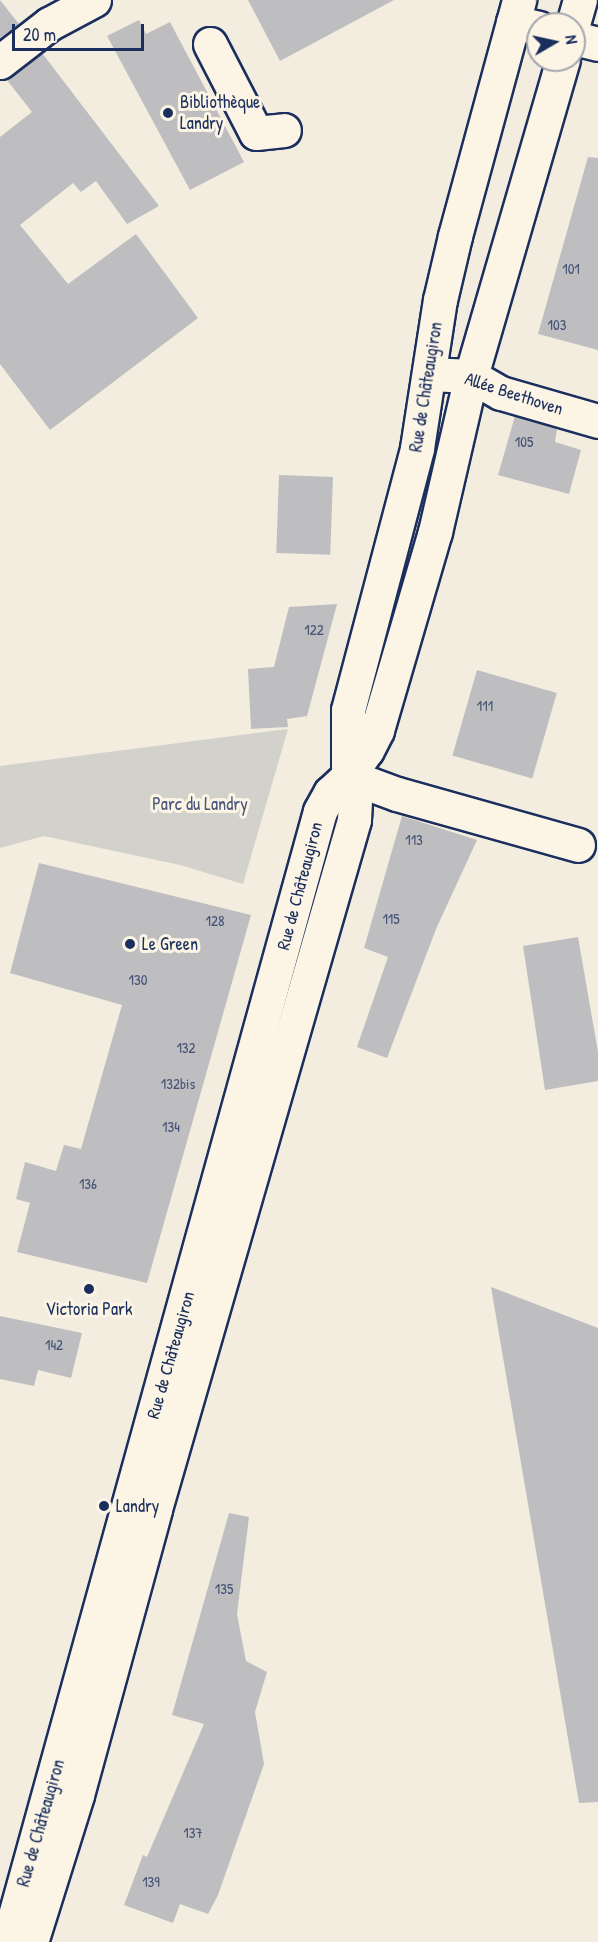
<!DOCTYPE html>
<html>
<head>
<meta charset="utf-8">
<style>
  body { margin:0 }
  #map { position:relative; width:598px; height:1942px; overflow:hidden; background:#f3ede0; font-family:"Patrick Hand",sans-serif }
  div>[style] { position:absolute }
  [style*='--x'] { left:calc(var(--x)*1px); top:calc(var(--y)*1px); width:calc(var(--w)*1px); rotate:calc(var(--a)*1deg) }
  .green>* { inset:0; background:#d3d1cc }
  .building>* { inset:0; background:#bebec0; transform-origin:0 0 }
  .roads { filter:drop-shadow(2px 0 #1b2f5e) drop-shadow(-2px 0 #1b2f5e) drop-shadow(0 2px #1b2f5e) drop-shadow(0 -2px #1b2f5e) }
  .street>* { height:33px; margin:-16.5px; padding:0 16.5px; transform-origin:16.5px; border-radius:16.5px; background:#fcf5e5 }
  .secondary>* { height:33px; margin:-16.5px; padding:0 16.5px; transform-origin:16.5px; border-radius:16.5px; background:#fcf5e5 }
  .dots>* { width:16px; height:16px; translate:-50% -50%; box-sizing:border-box; border:3px solid #fcf5e5; border-radius:50% }
  span { translate:-50% -50%; white-space:nowrap; text-align:center; line-height:1.15; -webkit-text-stroke:6px #fcf5e5; paint-order:stroke }
  .number-label { font-size:15px; color:#445376 }
  .number-label span { -webkit-text-stroke-width:0 }
  .poi-label { font-size:18px; color:#1b2f5e }
  .left { translate:0 -50%; text-align:left }
  .street-label { font-size:18px; color:#1b2f5e }
  .park-label { font-size:18px; color:#49587a }
  .north { position:absolute; left:526px; top:12px; width:60px; height:60px; box-sizing:border-box; background:#fcf5e5; border:2px solid #a2a6af; border-radius:50%; rotate:81deg; font-size:16px; font-weight:700; line-height:24px; text-align:center; color:#1b2f5e }
  .north::after { content:''; display:block; margin:auto; width:21px; height:27px; background:#1b2f5e; clip-path:polygon(50% 0,100% 100%,50% 72%,0 100%) }
  .scale { position:absolute; left:12px; top:24px; width:132px; height:27px; box-sizing:border-box; border:3px solid #1b2f5e; border-top:0; padding-left:8px; font-size:18px; line-height:21px; white-space:nowrap; color:#1b2f5e; -webkit-text-stroke:4px #fcf5e5; paint-order:stroke }
</style>
</head>
<body>
<div id="map">
  <div class="green">
    <div style="clip-path:polygon(288px 729px,243px 884px,180px 865px,44px 836px,0 848px,0 766px)"></div>
  </div>
  <div class="building">
    <div style="clip-path:polygon(0 0,19px 24px,0 38px)"></div>
    <div style="clip-path:polygon(248px 0,394px 0,280px 61px)"></div>
    <div style="clip-path:polygon(139px 20px,146px 34px,170px 22px,244px 162px,190px 190px,107px 36px)"></div>
    <div style="clip-path:polygon(42px 53px,159px 206px,127px 224px,96px 181px,81px 192px,73px 183px,20px 225px,68px 284px,136px 234px,198px 318px,50px 430px,0 364px,0 137px,32px 112px,6px 79px)"></div>
    <div style="clip-path:polygon(588px 157px,598px 158px,598px 350px,538px 334px)"></div>
    <div style="clip-path:polygon(515px 416px,557px 429px,555px 442px,581px 450px,569px 494px,498px 475px)"></div>
    <div style="left:279px;top:475px;width:54px;height:78px;rotate:2deg"></div>
    <div style="clip-path:polygon(337px 604px,307px 716px,287px 719px,288px 727px,251px 729px,248px 669px,274px 667px,289px 607px)"></div>
    <div style="left:477px;top:670px;width:83px;height:89px;rotate:16deg"></div>
    <div style="clip-path:polygon(402px 816px,477px 840px,436px 929px,387px 1058px,357px 1047px,388px 957px,364px 948px)"></div>
    <div style="clip-path:polygon(39px 863px,251px 915px,147px 1283px,17px 1252px,30px 1203px,16px 1199px,25px 1162px,56px 1171px,64px 1145px,81px 1149px,122px 1005px,10px 973px)"></div>
    <div style="clip-path:polygon(578px 937px,598px 1052px,598px 1081px,545px 1090px,523px 946px)"></div>
    <div style="clip-path:polygon(491px 1287px,598px 1328px,598px 1802px,579px 1803px)"></div>
    <div style="clip-path:polygon(0 1316px,82px 1333px,71px 1378px,38px 1370px,34px 1386px,0 1379px)"></div>
    <div style="clip-path:polygon(229px 1513px,249px 1517px,237px 1614px,246px 1661px,267px 1672px,255px 1712px,264px 1764px,218px 1895px,208px 1914px,180px 1904px,173px 1923px,124px 1905px,143px 1855px,147px 1857px,204px 1724px,172px 1715px)"></div>
  </div>
  <div class="roads">
    <div class="street">
      <div style="--x:513;--y:22;--w:26;--a:13"></div>
      <div style="--x:574;--y:38;--w:25;--a:14"></div>
      <div style="--x:210;--y:44;--w:100;--a:62.7"></div>
      <div style="--x:256;--y:133;--w:28;--a:-6"></div>
      <div style="--x:0;--y:62;--w:62;--a:-37.8"></div>
      <div style="--x:49;--y:24;--w:51;--a:-28.1"></div>
      <div style="--x:429;--y:374;--w:42;--a:2.7"></div>
      <div style="--x:471;--y:376;--w:34;--a:30"></div>
      <div style="--x:501;--y:393;--w:101;--a:16.1"></div>
      <div style="--x:348;--y:776;--w:52;--a:20.2"></div>
      <div style="--x:397;--y:794;--w:188;--a:15.7"></div>
    </div>
    <div class="secondary">
      <div style="--x:573;--y:24;--w:25;--a:-74"></div>
      <div style="--x:12;--y:1942;--w:23;--a:-85"></div>
      <div style="--x:14;--y:1919;--w:1149;--a:-74.56"></div>
      <div style="--x:320;--y:811;--w:21;--a:-61"></div>
      <div style="--x:330;--y:793;--w:25;--a:-43"></div>
      <div style="--x:348;--y:776;--w:32;--a:-54"></div>
      <div style="--x:367;--y:750;--w:22;--a:-63"></div>
      <div style="--x:377;--y:730;--w:206;--a:-73.7"></div>
      <div style="--x:435;--y:532;--w:160;--a:-77"></div>
      <div style="--x:471;--y:376;--w:329;--a:-73.8"></div>
      <div style="--x:31;--y:1942;--w:154;--a:-72.6"></div>
      <div style="--x:77;--y:1795;--w:296;--a:-74.7"></div>
      <div style="--x:155;--y:1509;--w:717;--a:-73.89"></div>
      <div style="--x:354;--y:820;--w:22;--a:-87"></div>
      <div style="--x:355;--y:798;--w:23;--a:-108"></div>
      <div style="--x:348;--y:776;--w:66;--a:-90"></div>
      <div style="--x:348;--y:710;--w:271;--a:-75.2"></div>
      <div style="--x:417;--y:448;--w:150;--a:-81.2"></div>
      <div style="--x:440;--y:300;--w:66;--a:-76.8"></div>
      <div style="--x:455;--y:236;--w:245;--a:-74.8"></div>
    </div>
  </div>
  <div class="dots">
    <div style="left:168px;top:113px;background:#1b2f5e"></div>
    <div style="left:130px;top:944px;background:#1b2f5e"></div>
    <div style="left:89px;top:1289px;background:#1b2f5e"></div>
    <div style="left:104px;top:1506px;background:#1b2f5e"></div>
  </div>
  <div class="number-label">
    <span style="left:571px;top:269px">101</span>
    <span style="left:557px;top:325px">103</span>
    <span style="left:524px;top:442px">105</span>
    <span style="left:314px;top:630px">122</span>
    <span style="left:485px;top:706px">111</span>
    <span style="left:414px;top:840px">113</span>
    <span style="left:391px;top:919px">115</span>
    <span style="left:215px;top:921px">128</span>
    <span style="left:138px;top:980px">130</span>
    <span style="left:186px;top:1048px">132</span>
    <span style="left:178px;top:1084px">132bis</span>
    <span style="left:171px;top:1127px">134</span>
    <span style="left:88px;top:1184px">136</span>
    <span style="left:54px;top:1345px">142</span>
    <span style="left:224px;top:1589px">135</span>
    <span style="left:193px;top:1833px">137</span>
    <span style="left:151px;top:1882px">139</span>
  </div>
  <div class="poi-label">
    <span class="left" style="left:180px;top:113px">Bibliothèque<br>Landry</span>
    <span class="left" style="left:142px;top:944px">Le Green</span>
    <span style="left:89px;top:1309px">Victoria Park</span>
    <span class="left" style="left:116px;top:1506px">Landry</span>
  </div>
  <div class="street-label">
    <span style="left:426px;top:387px;rotate:-81deg">Rue de Châteaugiron</span>
    <span style="left:514px;top:394px;rotate:18deg">Allée Beethoven</span>
    <span style="left:300px;top:886px;rotate:-75deg">Rue de Châteaugiron</span>
    <span style="left:171px;top:1355px;rotate:-74deg">Rue de Châteaugiron</span>
    <span style="left:41px;top:1823px;rotate:-74deg">Rue de Châteaugiron</span>
  </div>
  <div class="park-label">
    <span style="left:200px;top:804px">Parc du Landry</span>
  </div>
  <div class="north">N</div>
  <div class="scale">20 m</div>
</div>
</body>
</html>
